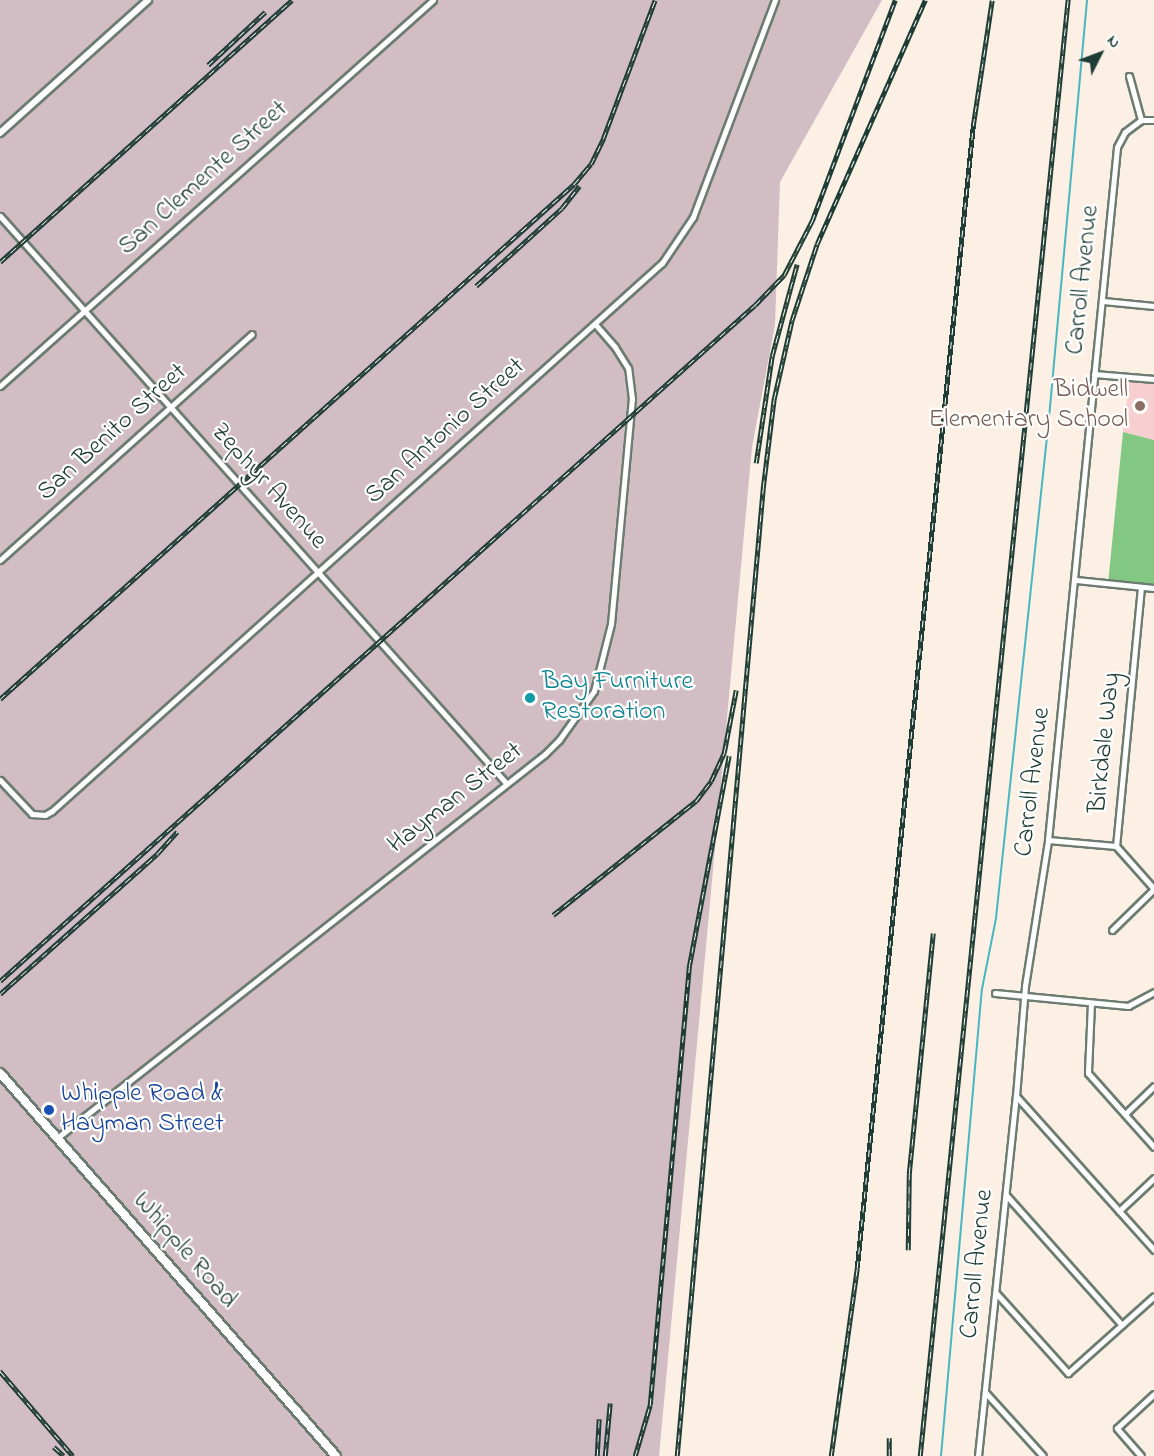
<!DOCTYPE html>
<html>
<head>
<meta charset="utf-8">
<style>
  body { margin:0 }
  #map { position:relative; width:1154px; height:1456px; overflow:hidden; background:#fbf0e3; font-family:"Indie Flower",sans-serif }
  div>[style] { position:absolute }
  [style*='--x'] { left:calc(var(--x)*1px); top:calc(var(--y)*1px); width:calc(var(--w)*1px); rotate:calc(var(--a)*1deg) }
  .built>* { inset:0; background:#f7cfd0 }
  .industrial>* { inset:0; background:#d2bdc5 }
  .green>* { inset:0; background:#82c883 }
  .stream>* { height:2px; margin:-1px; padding:0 1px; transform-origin:1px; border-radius:1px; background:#47b6c0 }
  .roads { filter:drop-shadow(2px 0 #6c7c71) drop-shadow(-2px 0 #6c7c71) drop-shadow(0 2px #6c7c71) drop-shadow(0 -2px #6c7c71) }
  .minor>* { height:5px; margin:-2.5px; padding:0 2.5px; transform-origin:2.5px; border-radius:2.5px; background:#fff }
  .tertiary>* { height:6px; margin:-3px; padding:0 3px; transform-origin:3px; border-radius:3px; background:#fff }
  .secondary>* { height:8px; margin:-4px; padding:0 4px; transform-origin:4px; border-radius:4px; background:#fff }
  .rail>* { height:4.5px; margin-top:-2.25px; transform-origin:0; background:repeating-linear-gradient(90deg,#fff 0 7px,#1f3d34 0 14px); box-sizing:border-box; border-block:2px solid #1f3d34 }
  .dots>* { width:16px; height:16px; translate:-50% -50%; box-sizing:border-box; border:3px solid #fff; border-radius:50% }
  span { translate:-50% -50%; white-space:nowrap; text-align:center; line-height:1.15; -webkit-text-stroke:4.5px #fff; paint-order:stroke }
  .street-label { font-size:26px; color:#1f3d34 }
  .education-label { font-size:26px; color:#785e54 }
  .right { translate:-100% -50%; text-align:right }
  .culture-label { font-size:26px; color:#0d838f }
  .left { translate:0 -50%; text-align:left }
  .transit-label { font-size:26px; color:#164399 }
  .north { position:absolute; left:1070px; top:24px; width:60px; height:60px; -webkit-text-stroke:4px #fff; paint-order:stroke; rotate:48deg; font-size:16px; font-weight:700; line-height:24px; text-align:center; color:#1f3d34 }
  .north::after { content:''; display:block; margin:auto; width:21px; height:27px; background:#1f3d34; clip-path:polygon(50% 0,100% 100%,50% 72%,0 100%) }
</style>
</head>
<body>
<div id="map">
  <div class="built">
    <div style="clip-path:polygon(1130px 377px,1154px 379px,1154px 440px,1123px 432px)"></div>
  </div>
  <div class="industrial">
    <div style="clip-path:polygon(0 0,882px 0,780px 182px,775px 325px,752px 447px,659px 1456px,0 1456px)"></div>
  </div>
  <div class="green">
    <div style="clip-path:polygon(1123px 432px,1154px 440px,1154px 588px,1108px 584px)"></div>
  </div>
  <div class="stream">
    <div style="--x:941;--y:1456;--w:469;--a:-85"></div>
    <div style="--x:982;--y:989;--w:72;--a:-78.8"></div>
    <div style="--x:996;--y:918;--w:503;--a:-83.95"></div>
    <div style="--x:1049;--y:418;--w:420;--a:-84.8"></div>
  </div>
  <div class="roads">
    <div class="minor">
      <div style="--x:1129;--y:76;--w:46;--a:74.7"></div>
      <div style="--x:1141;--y:120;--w:13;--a:0"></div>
      <div style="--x:0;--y:216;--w:761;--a:48.25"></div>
      <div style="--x:1103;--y:301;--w:51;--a:5.6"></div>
      <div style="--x:1094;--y:374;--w:60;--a:4.8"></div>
      <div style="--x:0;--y:386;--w:580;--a:-41.72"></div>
      <div style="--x:0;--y:560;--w:338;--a:-41.9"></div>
      <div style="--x:1076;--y:580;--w:78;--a:5.9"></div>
      <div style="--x:1141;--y:587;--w:260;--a:95.5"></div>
      <div style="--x:1116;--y:846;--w:57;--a:48.5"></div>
      <div style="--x:0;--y:780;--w:47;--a:46.7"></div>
      <div style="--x:32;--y:814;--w:13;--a:4"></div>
      <div style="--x:45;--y:815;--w:8;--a:-30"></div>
      <div style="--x:52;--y:811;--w:820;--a:-41.94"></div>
      <div style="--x:662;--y:263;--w:55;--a:-56"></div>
      <div style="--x:693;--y:217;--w:232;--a:-69.3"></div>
      <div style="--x:1048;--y:840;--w:68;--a:5"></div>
      <div style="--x:1112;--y:930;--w:59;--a:-44.3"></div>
      <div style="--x:995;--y:993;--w:134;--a:5.6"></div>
      <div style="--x:1128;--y:1006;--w:30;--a:-28"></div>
      <div style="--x:1091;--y:1003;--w:70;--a:92.5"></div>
      <div style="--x:1088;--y:1073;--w:99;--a:48.3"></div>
      <div style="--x:1016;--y:1096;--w:207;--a:48.1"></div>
      <div style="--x:1125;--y:1114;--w:40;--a:-44"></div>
      <div style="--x:57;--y:1138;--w:621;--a:-38.2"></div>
      <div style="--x:545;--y:754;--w:20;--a:-45"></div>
      <div style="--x:559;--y:740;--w:60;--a:-54.5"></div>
      <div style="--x:594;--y:691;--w:69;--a:-75.8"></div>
      <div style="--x:611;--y:624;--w:226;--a:-84.7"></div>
      <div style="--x:632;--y:399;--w:31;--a:-97"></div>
      <div style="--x:628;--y:368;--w:25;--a:-122"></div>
      <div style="--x:615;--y:347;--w:30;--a:-131"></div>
      <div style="--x:1006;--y:1195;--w:174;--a:48.3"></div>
      <div style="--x:1119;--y:1211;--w:48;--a:-43.3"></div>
      <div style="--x:996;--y:1293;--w:108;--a:48"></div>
      <div style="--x:1068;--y:1373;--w:115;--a:-41.8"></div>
      <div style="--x:985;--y:1392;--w:86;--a:47.8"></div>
      <div style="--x:978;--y:1456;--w:362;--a:-84"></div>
      <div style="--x:1016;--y:1096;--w:110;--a:-85.3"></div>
      <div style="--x:1025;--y:986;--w:148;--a:-81"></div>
      <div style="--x:1048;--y:840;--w:696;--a:-84.31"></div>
      <div style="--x:1117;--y:147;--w:17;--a:-62"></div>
      <div style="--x:1125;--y:132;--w:20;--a:-37"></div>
      <div style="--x:1141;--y:1456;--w:37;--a:-131"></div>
      <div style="--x:1117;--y:1428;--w:50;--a:-42.6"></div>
    </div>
    <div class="tertiary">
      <div style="--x:0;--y:133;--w:199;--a:-41.9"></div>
    </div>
    <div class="secondary">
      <div style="--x:0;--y:1073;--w:509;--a:48.74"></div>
    </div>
  </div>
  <div class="rail">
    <div style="--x:208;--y:65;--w:78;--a:-42.9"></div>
    <div style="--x:0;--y:262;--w:392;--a:-41.9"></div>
    <div style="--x:476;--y:286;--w:116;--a:-42.2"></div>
    <div style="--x:562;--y:208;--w:28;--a:-52"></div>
    <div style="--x:756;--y:463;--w:108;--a:-81.5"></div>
    <div style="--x:772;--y:356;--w:95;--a:-74.8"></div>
    <div style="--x:0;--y:699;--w:771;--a:-41.9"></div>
    <div style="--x:574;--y:184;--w:26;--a:-50"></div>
    <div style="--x:591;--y:164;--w:28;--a:-64"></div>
    <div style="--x:603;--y:139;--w:148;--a:-69.5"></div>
    <div style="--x:553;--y:915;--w:183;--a:-38.6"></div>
    <div style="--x:696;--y:801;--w:25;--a:-53"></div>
    <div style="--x:711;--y:781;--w:31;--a:-65"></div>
    <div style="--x:724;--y:753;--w:64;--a:-79.2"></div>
    <div style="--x:0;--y:981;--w:1013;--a:-41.84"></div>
    <div style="--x:755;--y:305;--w:42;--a:-46"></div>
    <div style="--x:784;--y:275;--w:61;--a:-62.6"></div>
    <div style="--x:812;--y:221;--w:236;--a:-69.4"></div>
    <div style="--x:0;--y:994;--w:210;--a:-41.7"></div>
    <div style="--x:157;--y:854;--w:30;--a:-48"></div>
    <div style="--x:908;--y:1250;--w:76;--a:-89.2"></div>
    <div style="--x:909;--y:1174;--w:242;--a:-84.3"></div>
    <div style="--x:0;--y:1371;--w:112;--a:49.3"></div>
    <div style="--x:54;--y:1447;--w:13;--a:42"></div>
    <div style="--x:597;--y:1456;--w:37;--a:-87"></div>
    <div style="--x:605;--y:1456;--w:53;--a:-84.6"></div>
    <div style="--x:635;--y:1456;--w:53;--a:-73.6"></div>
    <div style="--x:650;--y:1405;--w:440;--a:-84.9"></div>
    <div style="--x:689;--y:967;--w:215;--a:-79.3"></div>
    <div style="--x:677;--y:1456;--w:972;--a:-84.92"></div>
    <div style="--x:763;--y:488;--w:90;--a:-83"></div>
    <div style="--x:774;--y:399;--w:81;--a:-77.2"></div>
    <div style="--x:792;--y:320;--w:80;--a:-71.8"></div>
    <div style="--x:817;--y:244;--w:267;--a:-66.1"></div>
    <div style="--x:831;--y:1456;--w:190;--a:-82.1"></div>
    <div style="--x:857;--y:1268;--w:1148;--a:-84.2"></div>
    <div style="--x:973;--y:126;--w:127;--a:-81.4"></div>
    <div style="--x:889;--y:1456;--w:18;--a:-90"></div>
    <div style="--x:920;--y:1456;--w:1464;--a:-84.2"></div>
  </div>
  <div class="dots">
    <div style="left:1140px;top:406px;background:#8d6e63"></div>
    <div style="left:530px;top:698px;background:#0f9aa8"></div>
    <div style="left:49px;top:1110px;background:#1a4fb4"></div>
  </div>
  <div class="street-label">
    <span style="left:204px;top:179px;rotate:-42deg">San Clemente Street</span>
    <span style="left:1084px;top:280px;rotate:-84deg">Carroll Avenue</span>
    <span style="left:446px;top:432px;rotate:-42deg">San Antonio Street</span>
    <span style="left:113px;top:433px;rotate:-42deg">San Benito Street</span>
    <span style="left:268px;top:487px;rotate:48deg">Zephyr Avenue</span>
    <span style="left:1106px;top:743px;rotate:-84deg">Birkdale Way</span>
    <span style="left:1034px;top:782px;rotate:-83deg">Carroll Avenue</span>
    <span style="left:456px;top:799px;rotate:-38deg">Hayman Street</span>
    <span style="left:184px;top:1251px;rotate:49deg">Whipple Road</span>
    <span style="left:978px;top:1264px;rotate:-84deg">Carroll Avenue</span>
  </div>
  <div class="education-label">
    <span class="right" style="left:1128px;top:406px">Bidwell<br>Elementary School</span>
  </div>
  <div class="culture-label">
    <span class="left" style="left:542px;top:698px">Bay Furniture<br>Restoration</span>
  </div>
  <div class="transit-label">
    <span class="left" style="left:61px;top:1110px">Whipple Road &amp;<br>Hayman Street</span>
  </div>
  <div class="north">N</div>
</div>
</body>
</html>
